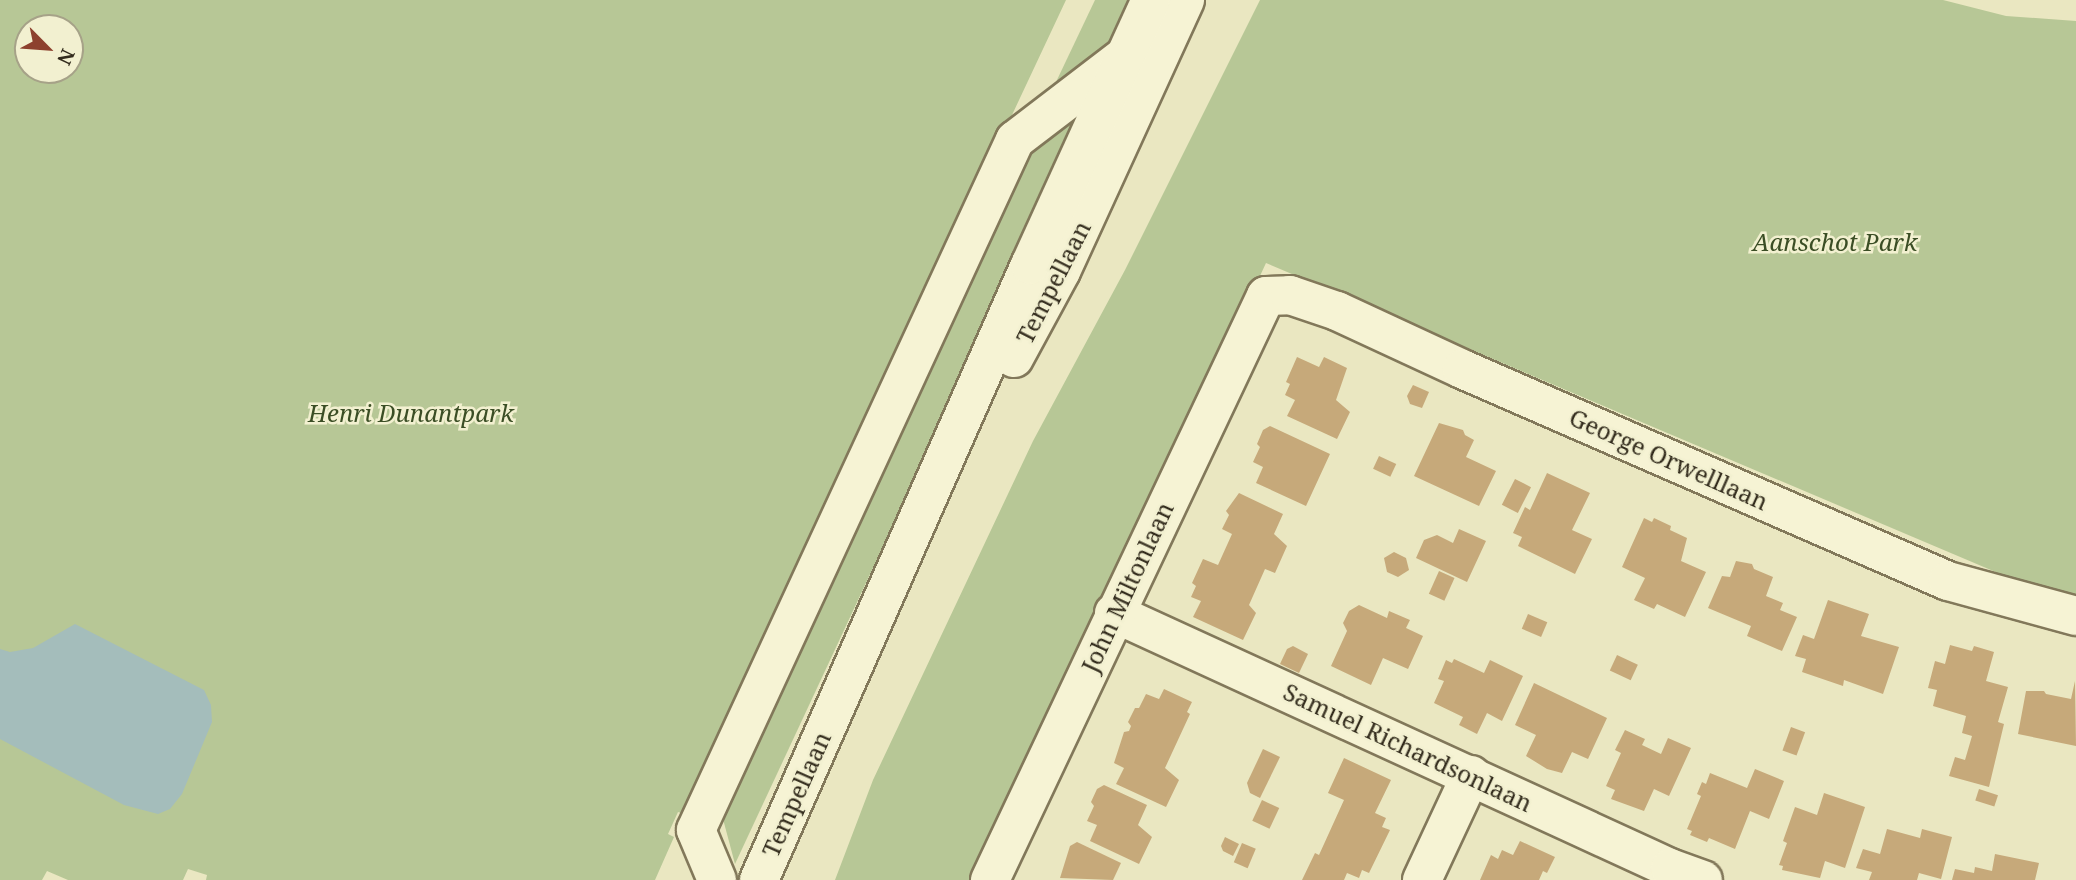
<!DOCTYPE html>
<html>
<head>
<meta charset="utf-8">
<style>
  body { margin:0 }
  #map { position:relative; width:2076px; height:880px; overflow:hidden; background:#eae7c1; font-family:"Noto Serif",serif }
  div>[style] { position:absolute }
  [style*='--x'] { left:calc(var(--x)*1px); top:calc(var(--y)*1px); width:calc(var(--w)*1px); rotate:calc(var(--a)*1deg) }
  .green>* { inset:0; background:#b7c796 }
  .water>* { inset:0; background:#a4bdbb }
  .building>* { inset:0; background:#c6a97a; transform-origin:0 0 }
  .roads { filter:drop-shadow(2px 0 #82785a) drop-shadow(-2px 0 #82785a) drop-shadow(0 2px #82785a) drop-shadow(0 -2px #82785a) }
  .street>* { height:38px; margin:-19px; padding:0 19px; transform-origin:19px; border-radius:19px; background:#f6f3d4 }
  .secondary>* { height:38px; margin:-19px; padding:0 19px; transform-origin:19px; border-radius:19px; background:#f6f3d4 }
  span { translate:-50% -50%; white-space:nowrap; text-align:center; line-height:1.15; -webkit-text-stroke:5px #f2f0d0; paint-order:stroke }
  .park-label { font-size:24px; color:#3b4e25; font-style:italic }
  .street-label { font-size:24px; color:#332c1d }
  .north { position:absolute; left:14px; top:14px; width:70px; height:70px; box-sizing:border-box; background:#f2f0d0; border:2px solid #a6a288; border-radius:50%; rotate:115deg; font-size:19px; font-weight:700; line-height:28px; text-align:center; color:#332c1d }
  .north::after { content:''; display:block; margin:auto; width:24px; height:32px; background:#8d412e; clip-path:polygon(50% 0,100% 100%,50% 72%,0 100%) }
</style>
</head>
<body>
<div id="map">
  <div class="green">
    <div style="clip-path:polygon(evenodd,0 0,1066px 0,684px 814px,678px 812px,668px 834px,674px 837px,655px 880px,206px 880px,207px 875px,188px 869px,183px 880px,68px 880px,47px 871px,42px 880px,0 880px,0 0,28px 28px,70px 28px,70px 70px,28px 70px,28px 28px)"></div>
    <div style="clip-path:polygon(1095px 0,1138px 0,1117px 47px,1056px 82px)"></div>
    <div style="clip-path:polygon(1260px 0,1943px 0,2006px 16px,2076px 21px,2076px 606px,1266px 263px,979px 880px,835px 880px,873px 780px,1033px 441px,1125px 270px)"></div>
    <div style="clip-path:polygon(1093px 96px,735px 864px,719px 804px,1019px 152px)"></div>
  </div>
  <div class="water">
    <div style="clip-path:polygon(75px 624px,204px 690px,211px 705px,212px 722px,182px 794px,170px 809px,158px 814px,124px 805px,0 739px,0 649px,10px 652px,33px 648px)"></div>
  </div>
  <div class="building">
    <div style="clip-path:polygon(1297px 357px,1319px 367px,1324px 357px,1347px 368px,1336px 400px,1350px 412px,1337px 439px,1287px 416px,1295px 400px,1285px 395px,1290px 384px,1286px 382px)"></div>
    <div style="clip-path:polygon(1413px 385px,1429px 392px,1422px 408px,1410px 404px,1407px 396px)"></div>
    <div style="clip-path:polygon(1439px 423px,1463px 430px,1465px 435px,1474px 440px,1466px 457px,1496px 471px,1479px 506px,1414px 476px)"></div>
    <div style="clip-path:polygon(1270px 426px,1330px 454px,1306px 506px,1256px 483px,1263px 467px,1253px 462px,1260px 447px,1257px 444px,1263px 430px)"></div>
    <div style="left:1379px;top:456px;width:19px;height:14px;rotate:25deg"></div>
    <div style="clip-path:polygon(1547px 473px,1590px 493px,1572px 530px,1592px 539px,1575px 574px,1518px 546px,1522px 537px,1513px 533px,1525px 507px,1530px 510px)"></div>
    <div style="left:1515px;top:479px;width:18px;height:29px;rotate:27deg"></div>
    <div style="clip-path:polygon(1239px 493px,1283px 514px,1274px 534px,1287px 546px,1275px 573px,1265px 569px,1249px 605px,1256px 613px,1243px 640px,1193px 617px,1201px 601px,1191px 597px,1196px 586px,1192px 583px,1203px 559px,1218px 565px,1232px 534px,1222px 529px,1229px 515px,1226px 511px)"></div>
    <div style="clip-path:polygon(1644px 518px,1652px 522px,1654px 518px,1671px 526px,1670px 530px,1687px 538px,1681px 561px,1706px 572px,1685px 617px,1657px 604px,1654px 609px,1634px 600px,1645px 578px,1622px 567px)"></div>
    <div style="clip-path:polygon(1459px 529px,1486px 541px,1467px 582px,1416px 558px,1424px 540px,1437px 535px,1453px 543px)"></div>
    <div style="clip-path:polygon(1394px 552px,1406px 558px,1409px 570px,1398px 577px,1387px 572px,1384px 558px)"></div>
    <div style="clip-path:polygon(1736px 561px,1752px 564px,1754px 569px,1773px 577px,1766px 596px,1783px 603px,1780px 610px,1797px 617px,1782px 651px,1747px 636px,1751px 626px,1708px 608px,1722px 576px,1730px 577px)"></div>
    <div style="left:1439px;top:571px;width:17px;height:25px;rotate:24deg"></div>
    <div style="clip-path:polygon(1828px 600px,1869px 614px,1861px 636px,1899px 647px,1883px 694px,1844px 680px,1843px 686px,1802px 672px,1806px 659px,1795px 656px,1803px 635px,1814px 639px)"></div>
    <div style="clip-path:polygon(1359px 605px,1387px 618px,1389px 611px,1410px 620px,1406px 628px,1423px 636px,1408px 669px,1383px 658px,1371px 685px,1331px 666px,1347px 631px,1343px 623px,1349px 611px)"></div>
    <div style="left:1528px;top:614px;width:21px;height:16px;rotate:23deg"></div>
    <div style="clip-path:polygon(1950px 645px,1972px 651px,1974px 646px,1994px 652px,1986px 681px,2008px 687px,1998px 722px,2004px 724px,1989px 787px,1949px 776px,1955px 757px,1965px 760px,1972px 736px,1962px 733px,1966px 716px,1933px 706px,1937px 690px,1928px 688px,1935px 661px,1945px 664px)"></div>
    <div style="clip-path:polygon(1293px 646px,1308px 654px,1299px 673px,1280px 664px,1287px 649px)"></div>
    <div style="left:1617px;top:655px;width:23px;height:17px;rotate:25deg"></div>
    <div style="clip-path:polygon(1454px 659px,1484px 673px,1490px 660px,1523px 676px,1502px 721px,1487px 713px,1477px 734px,1459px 725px,1463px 717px,1434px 703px,1444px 681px,1438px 679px,1446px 660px,1452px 663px)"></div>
    <div style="clip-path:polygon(2075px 681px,2076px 746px,2018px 734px,2026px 691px,2044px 691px,2046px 694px,2071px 699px)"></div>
    <div style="clip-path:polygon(1534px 683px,1607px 718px,1588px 759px,1572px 752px,1562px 773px,1547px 769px,1526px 756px,1536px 735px,1515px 725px)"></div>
    <div style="clip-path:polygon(1164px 689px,1192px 702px,1187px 712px,1190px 714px,1165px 768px,1179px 780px,1166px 807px,1116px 784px,1124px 768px,1114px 763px,1124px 732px,1129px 731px,1131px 726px,1128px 722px,1135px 708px,1139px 708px,1146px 694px,1159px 699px)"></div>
    <div style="left:1791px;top:727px;width:15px;height:25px;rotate:20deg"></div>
    <div style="clip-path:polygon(1625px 730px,1645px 739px,1642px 745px,1661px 754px,1668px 738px,1691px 748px,1669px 796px,1654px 789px,1644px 811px,1611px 799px,1615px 790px,1606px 786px,1621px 753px,1615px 750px)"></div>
    <div style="clip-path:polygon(1263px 749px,1280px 757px,1260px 798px,1250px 793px,1247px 783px)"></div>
    <div style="clip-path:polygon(1344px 758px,1391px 780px,1375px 813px,1386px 818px,1382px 827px,1390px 830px,1369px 873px,1362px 870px,1359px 878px,1347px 873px,1344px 880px,1302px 880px,1315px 853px,1319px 855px,1344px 800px,1328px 793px)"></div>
    <div style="clip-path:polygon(1755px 769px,1784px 781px,1769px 819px,1750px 811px,1735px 849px,1709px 838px,1707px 842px,1690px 835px,1692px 831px,1687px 829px,1701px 796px,1697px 794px,1702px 782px,1706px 784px,1710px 773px,1747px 788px)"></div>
    <div style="clip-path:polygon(1104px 785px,1147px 805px,1138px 825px,1152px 837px,1139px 864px,1090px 841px,1097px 825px,1087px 821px,1094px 806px,1091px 802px,1097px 789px)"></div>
    <div style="left:1979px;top:789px;width:20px;height:12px;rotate:18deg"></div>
    <div style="clip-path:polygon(1824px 793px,1865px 807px,1845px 868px,1825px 861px,1820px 878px,1782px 870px,1783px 866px,1779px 865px,1787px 843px,1783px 841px,1795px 807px,1817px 815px)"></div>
    <div style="left:1262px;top:800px;width:19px;height:23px;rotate:25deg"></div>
    <div style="clip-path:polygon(1887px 829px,1920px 838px,1922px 829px,1952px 837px,1941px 879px,1919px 873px,1917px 880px,1869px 880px,1872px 872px,1856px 868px,1863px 849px,1880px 854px)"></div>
    <div style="clip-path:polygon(1225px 837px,1239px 844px,1233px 856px,1223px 851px,1221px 846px)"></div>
    <div style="clip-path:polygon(1520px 841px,1555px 857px,1547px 873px,1543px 871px,1539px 880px,1480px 880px,1491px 855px,1498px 859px,1502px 850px,1513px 855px)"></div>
    <div style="clip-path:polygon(1077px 842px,1121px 863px,1113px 880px,1060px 878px,1070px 846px)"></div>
    <div style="left:1242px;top:843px;width:15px;height:21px;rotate:23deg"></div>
    <div style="clip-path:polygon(1995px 854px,2039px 863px,2035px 880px,1952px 880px,1955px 869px,1974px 873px,1975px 867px,1992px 871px)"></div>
  </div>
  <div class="roads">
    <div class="street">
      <div style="--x:1114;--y:613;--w:612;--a:24.64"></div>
      <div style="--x:1670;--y:868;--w:35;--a:20"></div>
      <div style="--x:717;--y:880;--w:54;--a:-112.8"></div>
      <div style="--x:696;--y:830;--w:760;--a:-65.19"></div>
      <div style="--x:1015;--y:140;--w:138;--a:-37.4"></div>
      <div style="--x:990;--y:880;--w:646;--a:-64.7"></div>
      <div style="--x:1266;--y:296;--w:24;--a:-2"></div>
      <div style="--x:1290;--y:295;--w:50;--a:18.8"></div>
      <div style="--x:1337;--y:311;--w:138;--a:24.9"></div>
      <div style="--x:1462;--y:369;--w:530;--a:23.57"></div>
      <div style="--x:1948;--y:581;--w:133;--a:15.3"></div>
      <div style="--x:1422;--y:880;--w:116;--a:-65"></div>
    </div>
    <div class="secondary">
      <div style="--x:1014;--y:358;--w:99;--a:-61.6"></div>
      <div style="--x:1061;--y:271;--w:298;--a:-65.4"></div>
      <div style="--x:759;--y:880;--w:672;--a:-66.22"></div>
      <div style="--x:1030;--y:265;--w:291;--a:-65.5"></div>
    </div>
  </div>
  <div class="park-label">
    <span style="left:1835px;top:242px">Aanschot Park</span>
    <span style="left:411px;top:413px">Henri Dunantpark</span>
  </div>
  <div class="street-label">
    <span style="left:1053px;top:282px;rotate:-63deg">Tempellaan</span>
    <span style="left:1669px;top:459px;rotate:24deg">George Orwelllaan</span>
    <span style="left:1127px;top:587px;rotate:-65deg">John Miltonlaan</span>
    <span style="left:1408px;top:747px;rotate:25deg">Samuel Richardsonlaan</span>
    <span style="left:796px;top:794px;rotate:-66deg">Tempellaan</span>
  </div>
  <div class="north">N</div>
</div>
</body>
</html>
